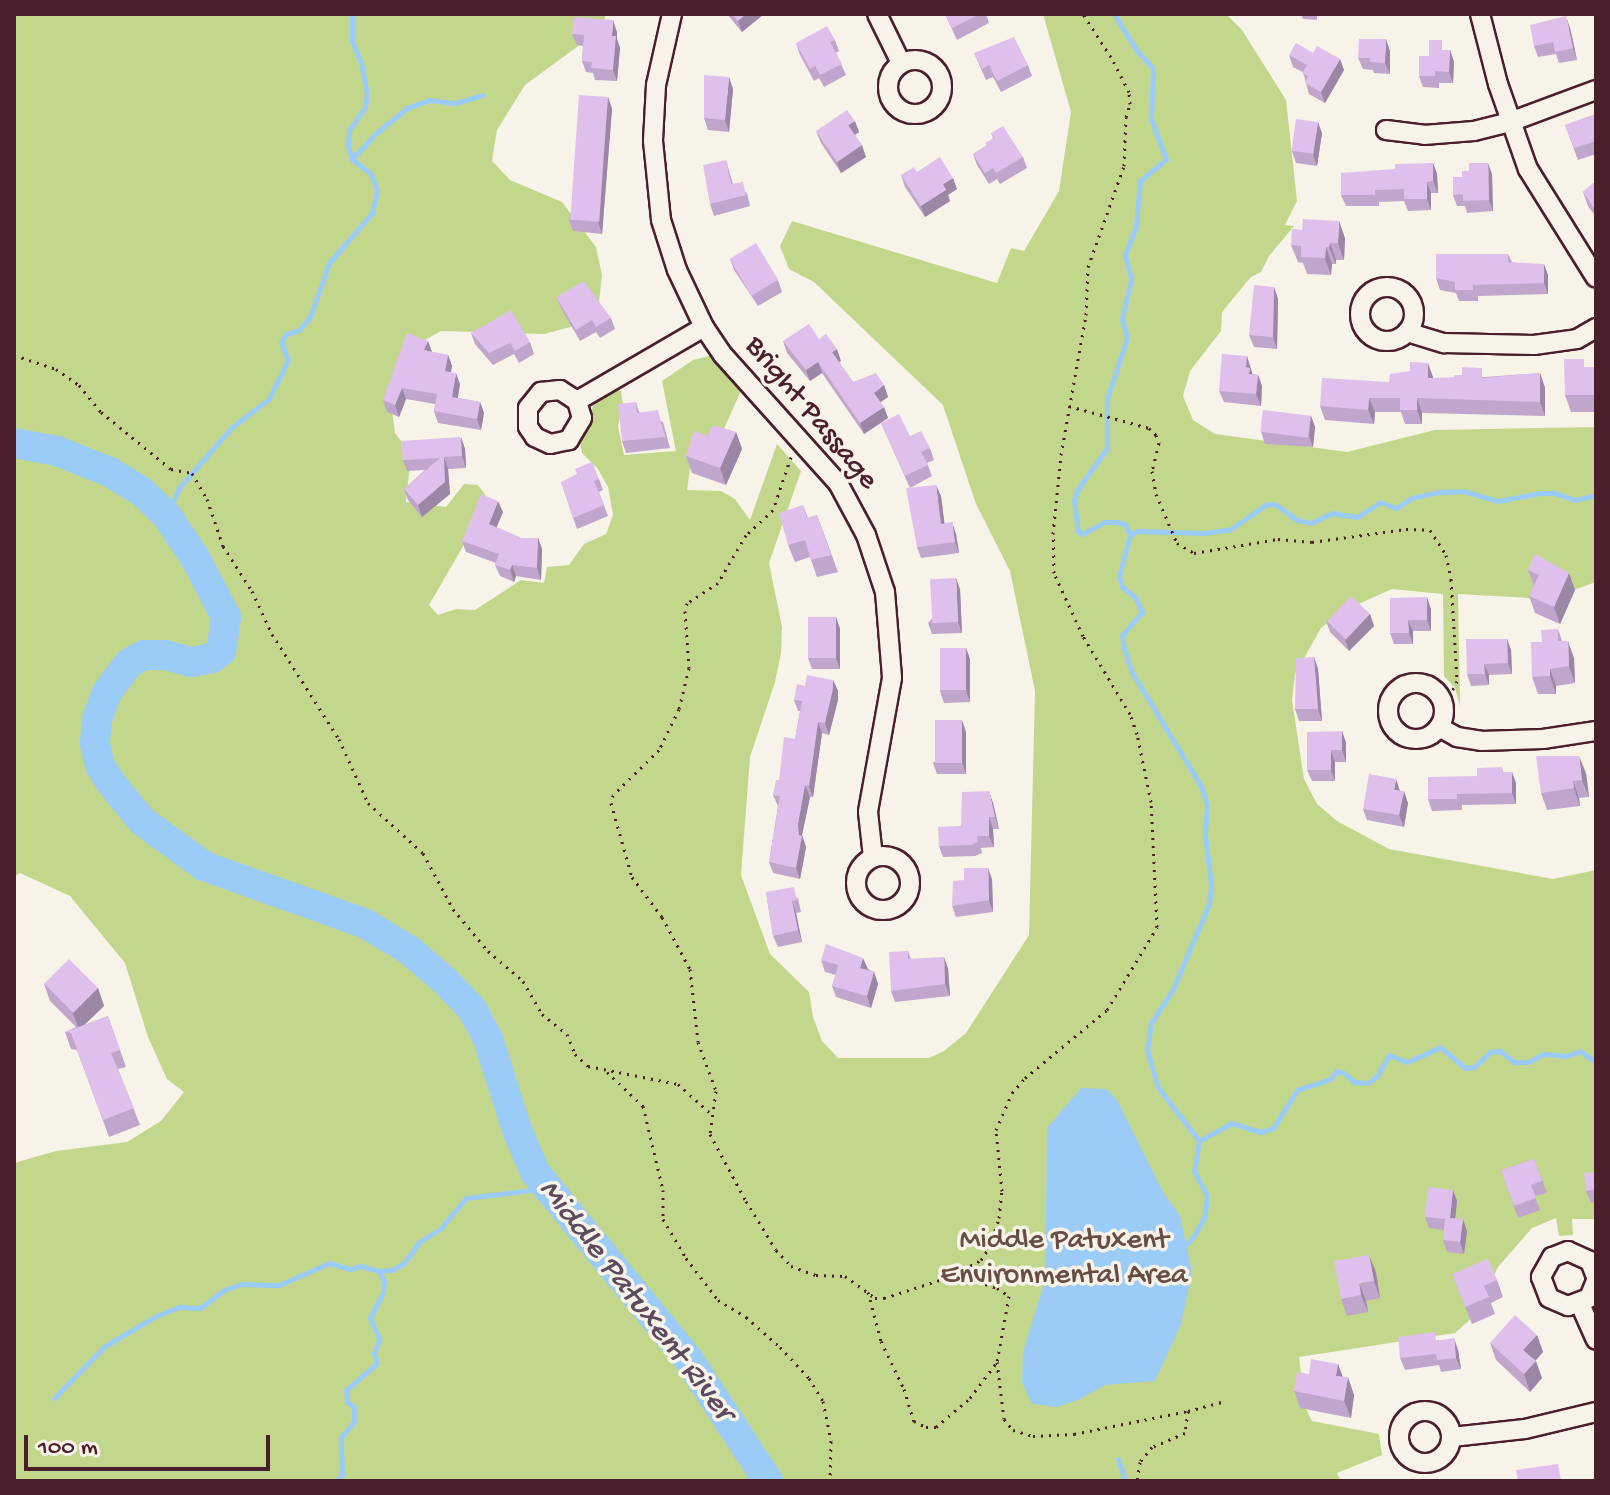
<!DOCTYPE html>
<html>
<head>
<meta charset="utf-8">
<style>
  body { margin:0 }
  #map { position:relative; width:1610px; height:1495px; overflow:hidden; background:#f7f3e8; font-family:"Gochi Hand",sans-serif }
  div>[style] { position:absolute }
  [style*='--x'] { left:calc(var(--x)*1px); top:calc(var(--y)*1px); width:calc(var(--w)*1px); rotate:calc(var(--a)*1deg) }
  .green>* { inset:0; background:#c3d78c }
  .water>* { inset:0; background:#9bcbf7 }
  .stream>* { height:5px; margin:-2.5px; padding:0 2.5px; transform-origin:2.5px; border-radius:2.5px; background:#9bcbf7 }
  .river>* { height:30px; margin:-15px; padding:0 15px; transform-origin:15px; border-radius:15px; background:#9bcbf7 }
  .path>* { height:3px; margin-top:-1.5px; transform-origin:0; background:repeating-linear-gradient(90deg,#4a1f2b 0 2px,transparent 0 8px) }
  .roads { filter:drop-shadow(2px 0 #4a1f2b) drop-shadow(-2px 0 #4a1f2b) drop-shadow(0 2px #4a1f2b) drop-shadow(0 -2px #4a1f2b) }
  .minor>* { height:18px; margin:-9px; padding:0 9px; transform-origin:9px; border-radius:9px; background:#f7f3e8 }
  .minor>.ring { margin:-9px; padding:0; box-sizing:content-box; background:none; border:18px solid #f7f3e8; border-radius:50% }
  .wall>* { inset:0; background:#c0a5cc }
  .shaded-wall>* { inset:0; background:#9c86a6 }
  .building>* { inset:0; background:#dfc0ed; transform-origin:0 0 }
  span { translate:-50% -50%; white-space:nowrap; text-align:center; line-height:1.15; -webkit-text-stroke:7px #f7f3e8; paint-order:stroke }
  .street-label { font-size:30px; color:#4a1f2b }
  .park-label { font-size:30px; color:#684d43 }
  .water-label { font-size:32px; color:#5e4a5e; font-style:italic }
  .frame { position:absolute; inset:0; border:16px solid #4a1f2b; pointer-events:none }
  .scale { position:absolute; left:24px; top:1435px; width:246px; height:36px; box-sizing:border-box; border:4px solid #4a1f2b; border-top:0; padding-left:10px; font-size:24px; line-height:28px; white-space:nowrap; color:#4a1f2b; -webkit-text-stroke:6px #f7f3e8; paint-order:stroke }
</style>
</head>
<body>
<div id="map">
  <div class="green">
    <div style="clip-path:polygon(14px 14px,605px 14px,605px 19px,589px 38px,525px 85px,497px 130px,492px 161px,510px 180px,562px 202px,596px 247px,602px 275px,597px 320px,544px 334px,441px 331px,407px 350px,390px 397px,395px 433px,411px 454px,406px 502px,446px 507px,464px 484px,478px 485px,486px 496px,469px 536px,429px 605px,438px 615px,456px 609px,475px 610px,521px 580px,544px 583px,547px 567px,569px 565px,584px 544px,606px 534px,613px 515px,608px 487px,598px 469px,582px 453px,579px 437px,599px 394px,610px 388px,621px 391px,623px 404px,618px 426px,624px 455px,676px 451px,662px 381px,693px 360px,713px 355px,744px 384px,718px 442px,690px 468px,687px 490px,721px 491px,735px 499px,750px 520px,777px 444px,801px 471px,769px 563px,782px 627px,781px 653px,775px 682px,750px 757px,741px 875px,770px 954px,809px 992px,813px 1017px,822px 1041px,838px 1058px,929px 1058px,944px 1051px,966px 1033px,1029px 935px,1035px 691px,1010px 571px,976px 504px,943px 405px,814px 282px,789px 269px,780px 246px,792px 221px,997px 283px,1011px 248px,1024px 251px,1059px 191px,1071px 112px,1043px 14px,1226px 14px,1242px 30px,1286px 100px,1297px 201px,1285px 225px,1294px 226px,1269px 256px,1261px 272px,1251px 277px,1222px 312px,1221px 331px,1190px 371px,1183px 396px,1193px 420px,1215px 434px,1347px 452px,1435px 430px,1596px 427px,1596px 582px,1548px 599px,1458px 594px,1460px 706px,1455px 688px,1444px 676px,1443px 594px,1392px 589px,1343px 611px,1321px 628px,1295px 674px,1292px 700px,1304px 779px,1317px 804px,1337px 821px,1389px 849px,1553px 879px,1596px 870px,1596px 1219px,1572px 1219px,1573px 1235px,1559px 1236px,1556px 1218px,1532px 1228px,1498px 1267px,1474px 1316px,1455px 1333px,1299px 1357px,1305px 1407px,1312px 1421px,1379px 1434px,1382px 1455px,1337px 1473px,1341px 1481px,14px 1481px,14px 1163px,56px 1151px,127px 1142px,161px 1121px,184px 1092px,167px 1079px,148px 1037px,125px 963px,70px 896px,20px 873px,14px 877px)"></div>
  </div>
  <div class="water">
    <div style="clip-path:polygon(1081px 1088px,1106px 1089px,1117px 1100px,1163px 1192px,1180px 1216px,1192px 1272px,1181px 1324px,1155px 1381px,1105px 1385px,1080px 1399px,1057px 1407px,1032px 1404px,1022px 1383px,1023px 1352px,1045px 1281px,1047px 1128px)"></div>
  </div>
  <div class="stream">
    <div style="--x:1114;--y:14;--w:44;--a:58.1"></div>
    <div style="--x:1137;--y:51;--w:23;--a:47"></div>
    <div style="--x:1153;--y:68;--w:51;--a:92.2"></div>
    <div style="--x:1151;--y:119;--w:43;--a:69.4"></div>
    <div style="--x:1166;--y:159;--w:34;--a:140"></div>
    <div style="--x:1140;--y:181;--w:45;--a:95.1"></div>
    <div style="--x:1136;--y:226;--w:31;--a:111"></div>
    <div style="--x:1125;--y:255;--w:25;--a:76"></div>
    <div style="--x:1131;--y:279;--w:41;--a:102.7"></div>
    <div style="--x:1122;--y:319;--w:20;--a:75"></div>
    <div style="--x:1127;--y:338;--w:64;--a:108.2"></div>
    <div style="--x:1107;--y:399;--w:49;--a:90"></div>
    <div style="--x:1107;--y:448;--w:50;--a:125.3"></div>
    <div style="--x:1078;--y:489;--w:12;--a:110"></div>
    <div style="--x:1074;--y:500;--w:31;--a:83"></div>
    <div style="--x:1078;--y:531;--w:5;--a:37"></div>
    <div style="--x:1082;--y:534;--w:26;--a:-28"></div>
    <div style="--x:1105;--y:522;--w:12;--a:0"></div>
    <div style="--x:1117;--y:522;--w:8;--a:14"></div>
    <div style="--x:1125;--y:524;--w:12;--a:66"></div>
    <div style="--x:1130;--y:535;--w:42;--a:105"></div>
    <div style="--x:1119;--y:576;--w:11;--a:75"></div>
    <div style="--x:1122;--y:587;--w:16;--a:38"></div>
    <div style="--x:1135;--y:597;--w:17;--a:65"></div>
    <div style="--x:1142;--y:612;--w:30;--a:131"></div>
    <div style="--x:1122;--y:635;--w:13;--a:81"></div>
    <div style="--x:1124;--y:648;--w:24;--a:73"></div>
    <div style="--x:1131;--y:671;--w:135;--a:58.7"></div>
    <div style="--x:1201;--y:786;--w:20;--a:72"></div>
    <div style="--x:1207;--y:805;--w:29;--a:94"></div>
    <div style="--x:1205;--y:834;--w:52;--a:83.4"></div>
    <div style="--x:1211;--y:886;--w:18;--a:96"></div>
    <div style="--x:1209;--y:904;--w:92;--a:113"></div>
    <div style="--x:1173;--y:989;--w:40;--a:122.9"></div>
    <div style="--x:1151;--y:1023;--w:27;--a:98"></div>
    <div style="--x:1147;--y:1050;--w:37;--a:74"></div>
    <div style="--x:1157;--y:1086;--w:69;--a:52.6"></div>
    <div style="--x:1199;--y:1141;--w:30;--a:99"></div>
    <div style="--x:1194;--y:1171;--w:27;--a:62"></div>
    <div style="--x:1207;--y:1195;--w:20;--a:96"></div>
    <div style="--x:1205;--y:1215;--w:18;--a:117"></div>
    <div style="--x:1197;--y:1231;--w:15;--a:127"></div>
    <div style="--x:1188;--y:1243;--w:7;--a:164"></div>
    <div style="--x:352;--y:159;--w:33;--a:-47"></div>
    <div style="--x:374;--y:135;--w:43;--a:-39.3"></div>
    <div style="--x:407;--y:108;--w:23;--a:-20"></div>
    <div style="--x:429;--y:100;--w:26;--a:7"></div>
    <div style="--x:455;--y:103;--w:29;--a:-16"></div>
    <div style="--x:167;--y:516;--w:30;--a:-67"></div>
    <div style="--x:179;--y:488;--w:20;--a:-49"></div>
    <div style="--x:192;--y:473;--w:61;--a:-49"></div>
    <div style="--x:232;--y:427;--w:46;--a:-37.1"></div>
    <div style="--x:269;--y:399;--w:43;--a:-64"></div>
    <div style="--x:288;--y:360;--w:19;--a:-111"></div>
    <div style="--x:281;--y:342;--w:9;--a:-58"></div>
    <div style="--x:286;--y:334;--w:14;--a:-17"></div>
    <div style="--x:299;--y:330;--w:17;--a:-50"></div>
    <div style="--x:310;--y:317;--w:57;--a:-70.6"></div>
    <div style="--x:329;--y:263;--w:66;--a:-49.3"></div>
    <div style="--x:372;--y:213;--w:23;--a:-77"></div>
    <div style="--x:377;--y:191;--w:18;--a:-109"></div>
    <div style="--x:371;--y:174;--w:24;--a:-142"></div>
    <div style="--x:352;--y:159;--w:14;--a:-107"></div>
    <div style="--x:348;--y:146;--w:16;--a:-86"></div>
    <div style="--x:349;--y:130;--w:28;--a:-55"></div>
    <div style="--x:365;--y:107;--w:13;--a:-81"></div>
    <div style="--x:367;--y:94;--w:32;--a:-101"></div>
    <div style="--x:361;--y:63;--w:24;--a:-112"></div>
    <div style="--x:352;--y:41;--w:27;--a:-90"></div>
    <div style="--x:1130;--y:535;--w:8;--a:-30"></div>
    <div style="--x:1137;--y:531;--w:67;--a:1.7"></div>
    <div style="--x:1204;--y:533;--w:27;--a:-8"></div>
    <div style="--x:1231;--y:529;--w:42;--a:-35.2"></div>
    <div style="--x:1265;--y:505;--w:10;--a:-6"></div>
    <div style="--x:1275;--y:504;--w:27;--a:36"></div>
    <div style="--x:1297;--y:520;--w:14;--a:12"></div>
    <div style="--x:1311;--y:523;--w:23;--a:-25"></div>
    <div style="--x:1332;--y:513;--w:25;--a:9"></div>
    <div style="--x:1357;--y:517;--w:27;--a:-33"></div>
    <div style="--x:1380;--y:502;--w:17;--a:21"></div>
    <div style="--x:1396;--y:508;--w:19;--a:-32"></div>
    <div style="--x:1412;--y:498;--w:27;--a:-13"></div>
    <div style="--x:1438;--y:492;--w:25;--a:-2"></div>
    <div style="--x:1463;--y:491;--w:36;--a:16"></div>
    <div style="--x:1498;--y:501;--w:43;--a:-10.8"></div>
    <div style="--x:1540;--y:493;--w:14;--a:0"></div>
    <div style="--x:1554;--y:493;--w:22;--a:18"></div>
    <div style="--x:1575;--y:500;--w:22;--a:-13"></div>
    <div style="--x:1199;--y:1141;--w:37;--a:-29"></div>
    <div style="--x:1231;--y:1123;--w:31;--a:17"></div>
    <div style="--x:1261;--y:1132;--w:13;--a:-18"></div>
    <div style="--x:1273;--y:1128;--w:45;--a:-57.7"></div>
    <div style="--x:1297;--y:1090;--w:35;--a:-18"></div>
    <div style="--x:1330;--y:1079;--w:10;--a:-53"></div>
    <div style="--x:1336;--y:1071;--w:8;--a:14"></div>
    <div style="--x:1344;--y:1073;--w:13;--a:42"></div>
    <div style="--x:1354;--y:1082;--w:14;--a:4"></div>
    <div style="--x:1368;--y:1083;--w:11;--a:-38"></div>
    <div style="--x:1377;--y:1076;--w:24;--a:-60"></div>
    <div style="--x:1389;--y:1055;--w:19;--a:21"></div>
    <div style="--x:1407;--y:1062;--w:36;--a:-24"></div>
    <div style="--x:1440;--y:1047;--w:33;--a:40"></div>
    <div style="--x:1465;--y:1068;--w:9;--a:-6"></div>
    <div style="--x:1474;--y:1067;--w:22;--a:-43"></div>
    <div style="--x:1490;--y:1052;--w:10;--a:-6"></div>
    <div style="--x:1500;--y:1051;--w:18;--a:38"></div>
    <div style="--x:1514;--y:1062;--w:14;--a:0"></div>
    <div style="--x:1528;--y:1062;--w:18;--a:-27"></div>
    <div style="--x:1544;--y:1054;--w:23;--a:5"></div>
    <div style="--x:1567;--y:1056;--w:14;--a:-21"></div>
    <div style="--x:1580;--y:1051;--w:19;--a:35"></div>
    <div style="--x:54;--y:1398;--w:73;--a:-45.6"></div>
    <div style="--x:105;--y:1346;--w:59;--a:-30.5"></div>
    <div style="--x:156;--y:1316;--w:26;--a:-21"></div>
    <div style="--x:180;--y:1307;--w:20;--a:3"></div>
    <div style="--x:200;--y:1308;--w:30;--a:-37"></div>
    <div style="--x:224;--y:1290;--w:18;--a:-19"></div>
    <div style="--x:241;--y:1284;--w:38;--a:2"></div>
    <div style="--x:279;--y:1285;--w:55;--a:-23.7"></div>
    <div style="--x:329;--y:1263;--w:22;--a:16"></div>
    <div style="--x:350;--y:1269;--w:10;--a:-17"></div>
    <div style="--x:360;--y:1266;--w:20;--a:15"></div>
    <div style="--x:379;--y:1271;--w:13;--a:-4"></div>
    <div style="--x:392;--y:1270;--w:14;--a:-30"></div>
    <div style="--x:404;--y:1263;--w:26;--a:-54"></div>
    <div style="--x:419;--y:1242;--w:25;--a:-32"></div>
    <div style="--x:440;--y:1229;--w:40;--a:-50"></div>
    <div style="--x:466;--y:1198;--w:83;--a:-7"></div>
    <div style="--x:1118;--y:1459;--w:23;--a:72"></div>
    <div style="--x:337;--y:1481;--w:9;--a:-54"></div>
    <div style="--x:342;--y:1474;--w:37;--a:-92"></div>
    <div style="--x:341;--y:1437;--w:20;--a:-49"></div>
    <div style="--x:354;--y:1422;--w:15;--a:-90"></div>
    <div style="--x:354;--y:1407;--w:9;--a:-144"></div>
    <div style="--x:347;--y:1402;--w:12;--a:-95"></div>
    <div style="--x:346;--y:1390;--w:41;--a:-41.1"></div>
    <div style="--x:377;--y:1363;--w:10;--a:-107"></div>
    <div style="--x:374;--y:1353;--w:15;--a:-70"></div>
    <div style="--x:379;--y:1339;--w:23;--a:-113"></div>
    <div style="--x:370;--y:1318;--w:28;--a:-63"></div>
    <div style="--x:383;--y:1293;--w:12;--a:-85"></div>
    <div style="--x:384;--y:1281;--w:11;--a:-117"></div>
  </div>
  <div class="river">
    <div style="--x:14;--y:443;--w:44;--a:10.5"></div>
    <div style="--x:57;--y:451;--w:57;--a:21.6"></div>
    <div style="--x:110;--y:472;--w:36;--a:32"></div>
    <div style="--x:141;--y:491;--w:36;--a:44"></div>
    <div style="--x:167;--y:516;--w:48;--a:56"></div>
    <div style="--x:194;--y:556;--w:69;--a:62.3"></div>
    <div style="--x:226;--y:617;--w:34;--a:98"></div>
    <div style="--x:221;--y:651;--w:11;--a:142"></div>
    <div style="--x:212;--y:658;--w:21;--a:169"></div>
    <div style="--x:191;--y:662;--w:27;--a:-165"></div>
    <div style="--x:165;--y:655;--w:21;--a:180"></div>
    <div style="--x:144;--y:655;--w:17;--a:152"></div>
    <div style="--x:129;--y:663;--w:36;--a:127"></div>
    <div style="--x:107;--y:692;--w:29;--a:110"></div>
    <div style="--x:97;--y:719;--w:25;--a:95"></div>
    <div style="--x:95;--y:744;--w:23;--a:77"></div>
    <div style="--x:100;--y:766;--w:20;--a:57"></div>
    <div style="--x:111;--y:783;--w:49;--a:50.8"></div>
    <div style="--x:142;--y:821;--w:77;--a:36"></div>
    <div style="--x:204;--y:866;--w:172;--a:19.7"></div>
    <div style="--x:366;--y:924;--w:50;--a:31.2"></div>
    <div style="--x:409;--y:950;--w:48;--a:40.7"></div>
    <div style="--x:445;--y:981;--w:39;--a:46"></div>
    <div style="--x:472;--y:1009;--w:34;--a:62"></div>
    <div style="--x:488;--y:1039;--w:96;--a:72.3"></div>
    <div style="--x:517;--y:1130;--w:46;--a:66.8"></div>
    <div style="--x:535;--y:1172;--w:242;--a:50.7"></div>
    <div style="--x:688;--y:1359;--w:146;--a:56.7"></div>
  </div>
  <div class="path">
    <div style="--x:14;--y:355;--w:44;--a:18.4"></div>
    <div style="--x:56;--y:369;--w:28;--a:35"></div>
    <div style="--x:79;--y:385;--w:35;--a:51"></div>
    <div style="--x:101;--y:412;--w:90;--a:39.2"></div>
    <div style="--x:171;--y:469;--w:21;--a:11"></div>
    <div style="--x:192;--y:473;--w:30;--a:60"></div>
    <div style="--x:207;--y:499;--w:50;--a:71.2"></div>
    <div style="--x:223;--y:546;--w:54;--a:57.2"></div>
    <div style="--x:252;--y:591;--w:47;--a:65.1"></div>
    <div style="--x:272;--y:634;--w:125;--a:57.5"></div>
    <div style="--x:339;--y:739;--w:70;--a:65.6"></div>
    <div style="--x:368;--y:803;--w:74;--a:42.3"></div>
    <div style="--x:423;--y:853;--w:64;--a:61.8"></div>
    <div style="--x:453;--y:909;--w:55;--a:50.2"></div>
    <div style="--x:488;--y:951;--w:46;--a:40.6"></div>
    <div style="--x:523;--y:981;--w:38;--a:60"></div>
    <div style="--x:542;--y:1014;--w:32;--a:39"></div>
    <div style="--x:567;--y:1034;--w:22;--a:68"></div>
    <div style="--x:575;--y:1054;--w:18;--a:43"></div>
    <div style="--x:588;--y:1066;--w:92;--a:11.3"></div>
    <div style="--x:678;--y:1084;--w:42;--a:42.1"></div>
    <div style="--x:1069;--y:406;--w:83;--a:15.4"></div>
    <div style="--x:1149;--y:428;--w:10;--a:45"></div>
    <div style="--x:1156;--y:435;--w:9;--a:69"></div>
    <div style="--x:1159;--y:443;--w:29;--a:104"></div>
    <div style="--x:1152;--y:471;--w:23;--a:80"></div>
    <div style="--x:1156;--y:494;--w:53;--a:66.8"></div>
    <div style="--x:1177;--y:543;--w:20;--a:30"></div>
    <div style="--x:1194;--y:553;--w:85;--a:-9.5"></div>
    <div style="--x:1278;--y:539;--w:34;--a:5"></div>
    <div style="--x:1312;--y:542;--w:95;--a:-7.9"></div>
    <div style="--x:1406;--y:529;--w:24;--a:2"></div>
    <div style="--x:1430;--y:530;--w:30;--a:57"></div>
    <div style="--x:1446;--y:555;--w:25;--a:78"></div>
    <div style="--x:1451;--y:579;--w:102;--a:86.6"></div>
    <div style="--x:1457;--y:681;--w:8;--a:113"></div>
    <div style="--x:1454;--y:688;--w:16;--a:145"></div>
    <div style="--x:791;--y:457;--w:56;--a:108.8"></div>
    <div style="--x:773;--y:510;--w:37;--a:137"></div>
    <div style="--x:746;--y:535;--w:56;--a:120.3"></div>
    <div style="--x:718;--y:583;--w:37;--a:147"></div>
    <div style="--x:687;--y:603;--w:8;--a:104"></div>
    <div style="--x:685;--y:611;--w:57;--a:86"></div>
    <div style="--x:689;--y:668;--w:42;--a:103.7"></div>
    <div style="--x:679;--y:709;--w:46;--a:116"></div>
    <div style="--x:659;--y:750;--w:64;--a:135.6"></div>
    <div style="--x:613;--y:795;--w:8;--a:104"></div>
    <div style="--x:611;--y:803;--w:77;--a:74.2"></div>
    <div style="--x:632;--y:877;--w:50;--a:53.1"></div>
    <div style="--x:662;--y:917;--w:59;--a:61.7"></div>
    <div style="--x:690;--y:969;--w:73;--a:83.7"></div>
    <div style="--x:698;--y:1042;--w:52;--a:69.8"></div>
    <div style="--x:716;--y:1091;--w:43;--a:97.9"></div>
    <div style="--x:710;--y:1134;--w:76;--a:61.8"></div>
    <div style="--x:746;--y:1201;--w:57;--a:58.5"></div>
    <div style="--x:776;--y:1250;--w:22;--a:47"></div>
    <div style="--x:791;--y:1266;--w:27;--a:20"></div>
    <div style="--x:816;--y:1275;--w:29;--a:2"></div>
    <div style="--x:845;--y:1276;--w:37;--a:36"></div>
    <div style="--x:875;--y:1298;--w:9;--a:0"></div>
    <div style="--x:884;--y:1298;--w:68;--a:-17.9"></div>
    <div style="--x:949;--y:1277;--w:36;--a:-28"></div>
    <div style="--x:981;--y:1260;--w:17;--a:-57"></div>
    <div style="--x:990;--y:1246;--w:29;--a:-72"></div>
    <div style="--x:999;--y:1218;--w:27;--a:-84"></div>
    <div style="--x:1002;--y:1191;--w:61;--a:-95.6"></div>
    <div style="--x:996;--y:1130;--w:40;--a:-66.6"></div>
    <div style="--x:1012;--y:1093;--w:20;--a:-49"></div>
    <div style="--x:1025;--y:1078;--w:107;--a:-39.7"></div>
    <div style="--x:1107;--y:1010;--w:97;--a:-58.9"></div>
    <div style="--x:1157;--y:927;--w:125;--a:-92.7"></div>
    <div style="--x:1151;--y:802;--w:69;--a:-101.6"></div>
    <div style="--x:1137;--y:734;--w:21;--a:-109"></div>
    <div style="--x:1130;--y:714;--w:91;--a:-121.1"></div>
    <div style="--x:1083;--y:636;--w:69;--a:-114.7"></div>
    <div style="--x:1054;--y:573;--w:39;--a:-91"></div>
    <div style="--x:1053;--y:534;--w:79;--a:-84.2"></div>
    <div style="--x:1061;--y:455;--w:142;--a:-79.9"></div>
    <div style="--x:1086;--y:315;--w:48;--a:-87.6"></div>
    <div style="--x:1088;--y:267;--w:107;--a:-70.4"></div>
    <div style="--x:1124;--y:166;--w:49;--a:-87.7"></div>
    <div style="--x:1126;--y:117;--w:14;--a:-73"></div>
    <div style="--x:1130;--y:104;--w:12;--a:-95"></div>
    <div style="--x:1129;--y:92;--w:39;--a:-117"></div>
    <div style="--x:1111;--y:57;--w:51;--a:-123.1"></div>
    <div style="--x:607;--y:1072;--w:50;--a:43.4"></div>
    <div style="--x:643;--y:1106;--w:86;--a:76.6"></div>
    <div style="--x:663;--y:1190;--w:29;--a:90"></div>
    <div style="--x:663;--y:1219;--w:45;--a:59.5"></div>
    <div style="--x:686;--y:1258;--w:53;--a:52.7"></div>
    <div style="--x:718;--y:1300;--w:33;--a:31"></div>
    <div style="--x:746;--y:1317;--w:45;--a:41.4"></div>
    <div style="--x:780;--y:1347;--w:42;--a:46.9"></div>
    <div style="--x:809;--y:1378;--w:27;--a:59"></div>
    <div style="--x:823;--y:1401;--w:41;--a:78.7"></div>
    <div style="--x:831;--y:1441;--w:40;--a:91.4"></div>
    <div style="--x:955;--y:1274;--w:44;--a:18.4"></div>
    <div style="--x:997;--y:1288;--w:14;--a:34"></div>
    <div style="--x:1009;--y:1296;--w:67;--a:100.3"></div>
    <div style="--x:997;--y:1362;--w:57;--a:83"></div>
    <div style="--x:1004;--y:1419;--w:14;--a:51"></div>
    <div style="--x:1013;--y:1430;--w:21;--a:17"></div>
    <div style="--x:1033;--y:1436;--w:41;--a:-2.8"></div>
    <div style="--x:1074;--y:1434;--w:116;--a:-11.4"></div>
    <div style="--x:1188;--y:1411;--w:22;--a:98"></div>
    <div style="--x:1185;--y:1433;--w:36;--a:157"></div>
    <div style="--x:1152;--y:1447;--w:19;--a:129"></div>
    <div style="--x:1140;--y:1462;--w:19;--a:99"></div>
    <div style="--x:868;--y:1292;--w:51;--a:75.1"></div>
    <div style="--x:881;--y:1341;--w:53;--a:64.4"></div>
    <div style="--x:904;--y:1389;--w:34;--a:73"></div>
    <div style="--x:914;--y:1421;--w:13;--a:27"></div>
    <div style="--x:926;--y:1427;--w:10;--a:0"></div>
    <div style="--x:936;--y:1427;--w:45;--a:-40.5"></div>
    <div style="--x:970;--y:1398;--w:45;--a:-53.1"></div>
    <div style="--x:1188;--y:1411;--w:35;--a:-15"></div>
  </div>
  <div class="roads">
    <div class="minor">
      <div style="--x:672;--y:14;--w:73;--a:102.7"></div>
      <div style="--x:656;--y:85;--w:56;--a:93.1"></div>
      <div style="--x:653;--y:141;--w:79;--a:84.2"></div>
      <div style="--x:661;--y:220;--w:52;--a:72.3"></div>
      <div style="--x:677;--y:270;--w:63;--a:64.7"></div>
      <div style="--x:704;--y:327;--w:34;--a:56"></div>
      <div style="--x:723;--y:355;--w:172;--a:48.1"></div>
      <div style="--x:838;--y:483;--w:59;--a:61.7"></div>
      <div style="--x:866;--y:535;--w:60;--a:71.6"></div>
      <div style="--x:885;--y:592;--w:86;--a:85.3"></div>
      <div style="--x:892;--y:678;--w:136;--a:100.2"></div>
      <div style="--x:868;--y:812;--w:45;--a:83.7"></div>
      <div style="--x:877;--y:14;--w:55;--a:63.9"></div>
      <div style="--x:1480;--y:14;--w:72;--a:75.6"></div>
      <div style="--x:1498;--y:84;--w:90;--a:70.6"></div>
      <div style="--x:1528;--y:169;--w:128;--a:58"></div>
      <div class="ring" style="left:888px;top:60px;width:36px;height:36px"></div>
      <div style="--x:1386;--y:130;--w:38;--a:7"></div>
      <div style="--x:1424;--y:135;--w:50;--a:-4.6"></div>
      <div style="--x:1474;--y:131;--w:37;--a:-14"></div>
      <div style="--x:1510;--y:122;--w:92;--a:-20.4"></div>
      <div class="ring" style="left:1360px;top:287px;width:36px;height:36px"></div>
      <div style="--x:1407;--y:332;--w:39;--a:17"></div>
      <div style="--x:1444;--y:343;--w:90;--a:1.3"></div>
      <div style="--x:1534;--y:345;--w:43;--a:-7.9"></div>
      <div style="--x:1577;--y:339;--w:22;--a:-30"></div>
      <div style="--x:577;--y:401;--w:18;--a:74"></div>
      <div style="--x:582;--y:418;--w:26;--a:121"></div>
      <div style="--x:569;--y:440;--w:19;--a:168"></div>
      <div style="--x:550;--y:444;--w:17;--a:-155"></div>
      <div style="--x:535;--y:437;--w:12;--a:-125"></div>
      <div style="--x:528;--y:427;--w:19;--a:-90"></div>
      <div style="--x:528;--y:408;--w:21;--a:-51"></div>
      <div style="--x:541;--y:392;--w:19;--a:-6"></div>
      <div style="--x:560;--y:390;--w:20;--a:33"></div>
      <div style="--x:577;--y:401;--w:147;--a:-30.2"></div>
      <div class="ring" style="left:1388px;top:683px;width:38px;height:38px"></div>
      <div style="--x:1439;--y:727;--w:21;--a:29"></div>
      <div style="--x:1457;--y:737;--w:24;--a:9"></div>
      <div style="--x:1481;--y:741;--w:62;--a:-1.8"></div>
      <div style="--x:1543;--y:739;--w:54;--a:-8.6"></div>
      <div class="ring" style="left:856px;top:856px;width:36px;height:36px"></div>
      <div style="--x:1596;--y:1277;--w:17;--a:-111"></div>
      <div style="--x:1590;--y:1261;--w:24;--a:-156"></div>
      <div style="--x:1568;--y:1251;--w:17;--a:159"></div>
      <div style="--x:1552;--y:1257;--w:23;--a:119"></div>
      <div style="--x:1541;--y:1277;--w:22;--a:69"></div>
      <div style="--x:1549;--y:1298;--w:21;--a:23"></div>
      <div style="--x:1568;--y:1306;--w:22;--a:-21"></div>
      <div style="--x:1589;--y:1298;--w:18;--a:-68"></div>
      <div style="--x:1580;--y:1304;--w:39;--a:66"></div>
      <div class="ring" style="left:1399px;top:1411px;width:34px;height:34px"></div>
      <div style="--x:1452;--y:1437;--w:73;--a:-6.3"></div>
      <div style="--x:1525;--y:1429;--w:73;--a:-13.5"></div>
    </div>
  </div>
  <div class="wall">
    <div style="clip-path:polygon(727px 14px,764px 14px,742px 32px)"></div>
    <div style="clip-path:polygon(949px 14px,986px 14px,989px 23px,957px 40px,946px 16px)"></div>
    <div style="clip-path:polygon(1301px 14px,1317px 14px,1317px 20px,1303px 19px)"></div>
    <div style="clip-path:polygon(1570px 28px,1577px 60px,1559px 63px,1556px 54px,1538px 57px,1534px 46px)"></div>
    <div style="clip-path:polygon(617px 32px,617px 39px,620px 48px,617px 81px,595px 80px,593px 73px,586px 72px,582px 61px,583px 46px,577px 45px,572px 34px)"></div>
    <div style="clip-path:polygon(835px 40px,839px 51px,836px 53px,846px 75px,824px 87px,819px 78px,814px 81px,800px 55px,796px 43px)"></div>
    <div style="clip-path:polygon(1446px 50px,1450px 50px,1454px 62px,1453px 83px,1439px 83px,1439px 88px,1423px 87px,1419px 76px,1429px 56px)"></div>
    <div style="clip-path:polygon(1390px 51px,1390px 74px,1374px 73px,1373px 70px,1363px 69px,1358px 58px)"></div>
    <div style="clip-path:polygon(974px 53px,1028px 65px,1032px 76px,1001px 92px,993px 77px,986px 80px)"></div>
    <div style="clip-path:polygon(1289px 55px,1344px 70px,1325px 103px,1309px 94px,1303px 72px,1293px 67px)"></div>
    <div style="clip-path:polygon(733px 89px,729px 132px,708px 130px,704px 118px)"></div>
    <div style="clip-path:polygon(608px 97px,612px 109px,602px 234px,573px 231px,569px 220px)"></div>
    <div style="clip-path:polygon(1596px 114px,1596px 154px,1578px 160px,1565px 125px)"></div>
    <div style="clip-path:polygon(816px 131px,859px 132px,855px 135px,866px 157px,841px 173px,821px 143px)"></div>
    <div style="clip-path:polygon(991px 133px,1023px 157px,1027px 168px,1000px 184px,997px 179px,989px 184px,977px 165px,973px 154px,986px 146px,993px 138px)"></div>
    <div style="clip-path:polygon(1322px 133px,1317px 166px,1296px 163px,1292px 151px)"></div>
    <div style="clip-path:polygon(726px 160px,733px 184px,747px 193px,750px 206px,714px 216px,710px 204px)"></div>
    <div style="clip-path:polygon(1433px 163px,1437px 174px,1438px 193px,1431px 193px,1431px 210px,1408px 211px,1404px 201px,1379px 202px,1379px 206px,1346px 206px,1341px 195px,1395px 169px)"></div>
    <div style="clip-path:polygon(917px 172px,957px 189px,948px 195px,950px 201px,925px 217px,905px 187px,901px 175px)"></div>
    <div style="clip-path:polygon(1492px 174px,1493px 211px,1467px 213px,1465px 206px,1457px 206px,1453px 195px)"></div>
    <div style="clip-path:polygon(1596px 181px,1596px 217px,1588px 206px,1583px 192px)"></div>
    <div style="clip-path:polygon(1345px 238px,1344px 260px,1336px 260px,1336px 264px,1332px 264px,1331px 275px,1307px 274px,1303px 263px,1298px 262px,1291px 245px)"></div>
    <div style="clip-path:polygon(1508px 254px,1512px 262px,1548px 275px,1548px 294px,1478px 296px,1478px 301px,1459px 301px,1456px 293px,1440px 290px,1436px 278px)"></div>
    <div style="clip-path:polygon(730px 259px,778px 280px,782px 292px,758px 306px,734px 270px)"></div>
    <div style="clip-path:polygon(1274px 287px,1278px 299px,1277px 349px,1254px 347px,1249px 335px)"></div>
    <div style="clip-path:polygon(556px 297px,611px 318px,615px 329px,600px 338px,596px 332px,580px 341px,561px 308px)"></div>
    <div style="clip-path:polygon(471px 333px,530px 342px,534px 354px,519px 363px,514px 354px,493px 365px,475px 344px)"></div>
    <div style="clip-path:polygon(819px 339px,841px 361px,839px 362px,853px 382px,884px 385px,888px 397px,880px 402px,888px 418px,864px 434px,822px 373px,810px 381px,787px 353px,783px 341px)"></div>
    <div style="clip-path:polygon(428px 341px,432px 352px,448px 355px,452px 366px,451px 372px,460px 384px,458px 398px,480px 402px,484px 413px,481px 430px,438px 423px,434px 411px,435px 404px,406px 399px,399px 417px,387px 412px,383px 400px)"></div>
    <div style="clip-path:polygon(1247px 356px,1252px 374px,1258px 375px,1262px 386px,1261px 406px,1224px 402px,1219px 391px)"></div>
    <div style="clip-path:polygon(1587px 367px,1596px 367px,1596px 412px,1571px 412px,1565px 395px)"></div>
    <div style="clip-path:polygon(1540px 373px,1545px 388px,1545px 416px,1422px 413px,1422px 424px,1405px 424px,1401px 412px,1375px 412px,1374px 424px,1325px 420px,1320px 406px,1389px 382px,1433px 378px,1485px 377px)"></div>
    <div style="clip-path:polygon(636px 402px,639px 412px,663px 422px,670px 448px,626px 453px,622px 441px)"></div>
    <div style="clip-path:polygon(1311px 416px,1315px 427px,1313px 447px,1265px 444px,1261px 432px)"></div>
    <div style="clip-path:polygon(881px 423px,910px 436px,930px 448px,934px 460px,927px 463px,932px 476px,910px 488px)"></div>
    <div style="clip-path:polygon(736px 432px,742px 449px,726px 485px,692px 473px,686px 456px,708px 436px)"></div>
    <div style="clip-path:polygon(461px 437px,465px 449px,466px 468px,448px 469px,450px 494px,422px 517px,408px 500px,404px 489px,425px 470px,407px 471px,403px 460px)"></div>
    <div style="clip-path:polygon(599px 479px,603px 490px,599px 492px,608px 516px,577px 529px,561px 482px)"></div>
    <div style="clip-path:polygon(941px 496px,944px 523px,956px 534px,959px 553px,921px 558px,917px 547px)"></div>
    <div style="clip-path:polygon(803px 505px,808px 518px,817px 515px,838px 572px,817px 577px,810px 557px,795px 562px,788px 545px)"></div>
    <div style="clip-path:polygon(503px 512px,496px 527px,521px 538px,538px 538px,542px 549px,541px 580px,516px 576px,514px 582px,500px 576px,495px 565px,496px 563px,466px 552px,462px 541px)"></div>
    <div style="clip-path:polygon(1528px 570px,1575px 590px,1560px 624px,1535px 613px,1529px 596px,1534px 586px)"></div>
    <div style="clip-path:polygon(960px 589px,962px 633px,932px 634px,928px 623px)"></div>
    <div style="clip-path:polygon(1390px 598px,1431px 609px,1431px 631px,1413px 631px,1413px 644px,1394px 644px,1390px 633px)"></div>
    <div style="clip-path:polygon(1370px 614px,1374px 626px,1349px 651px,1330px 632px,1326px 621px)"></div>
    <div style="clip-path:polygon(836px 617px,840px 629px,840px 669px,812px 669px,808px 658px)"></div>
    <div style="clip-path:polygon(1558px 629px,1562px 641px,1574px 658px,1575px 683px,1556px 686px,1556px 694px,1538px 694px,1532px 677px,1542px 642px)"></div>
    <div style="clip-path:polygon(1507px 639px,1511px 650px,1512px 674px,1489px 675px,1489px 685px,1471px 686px,1467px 674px)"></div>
    <div style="clip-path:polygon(966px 648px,970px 659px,970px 702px,944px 703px,940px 691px)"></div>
    <div style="clip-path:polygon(1314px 657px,1318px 669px,1322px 721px,1299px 721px,1295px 709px)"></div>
    <div style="clip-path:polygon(833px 680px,838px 691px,838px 700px,829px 735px,822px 733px,813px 797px,810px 797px,802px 835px,806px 847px,800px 879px,773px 873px,769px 862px,778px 806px,773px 795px,795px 739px,800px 711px,798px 711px,794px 700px,805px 686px)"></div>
    <div style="clip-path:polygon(1342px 731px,1346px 743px,1346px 762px,1335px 762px,1335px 781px,1312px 781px,1307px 770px)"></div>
    <div style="clip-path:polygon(966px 732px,966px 774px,937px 774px,933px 763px)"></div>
    <div style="clip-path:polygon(1502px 767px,1503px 772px,1516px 783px,1516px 804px,1462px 805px,1462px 810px,1432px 811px,1428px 799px,1477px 776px)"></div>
    <div style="clip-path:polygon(1586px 773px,1589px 797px,1579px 798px,1580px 806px,1547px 810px,1541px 793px)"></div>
    <div style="clip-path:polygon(1400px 791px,1408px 803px,1404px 827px,1367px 820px,1363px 809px)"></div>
    <div style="clip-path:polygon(993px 803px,999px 829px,993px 829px,994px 847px,981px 848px,982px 853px,975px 856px,943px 857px,939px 846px,961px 826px)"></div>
    <div style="clip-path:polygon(992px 879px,993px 912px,956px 917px,952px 906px)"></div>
    <div style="clip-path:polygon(766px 892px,798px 898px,801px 912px,796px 913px,802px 942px,778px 947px,773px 936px)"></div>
    <div style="clip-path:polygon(908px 951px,911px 959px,948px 968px,950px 996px,895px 1002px,891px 991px)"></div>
    <div style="clip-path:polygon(821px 960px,868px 969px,874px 972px,878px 984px,871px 1008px,836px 997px,832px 986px,836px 975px,825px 972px)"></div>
    <div style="clip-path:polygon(44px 984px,98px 988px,104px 1006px,84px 1025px,108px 1016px,126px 1067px,118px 1069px,140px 1125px,109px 1137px,77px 1050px,71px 1049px,65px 1032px,76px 1027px,50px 1001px)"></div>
    <div style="clip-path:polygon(1534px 1159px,1547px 1193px,1535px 1196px,1540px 1210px,1518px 1218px,1501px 1170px)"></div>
    <div style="clip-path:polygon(1596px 1172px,1596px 1202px,1591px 1203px,1586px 1191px)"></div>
    <div style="clip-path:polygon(1453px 1190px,1457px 1201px,1455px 1218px,1467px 1231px,1464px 1254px,1447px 1252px,1443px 1240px,1444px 1230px,1429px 1228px,1425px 1217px)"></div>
    <div style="clip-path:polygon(1376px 1272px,1380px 1298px,1366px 1301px,1368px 1312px,1347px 1316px,1341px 1299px)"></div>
    <div style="clip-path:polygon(1452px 1274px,1497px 1280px,1503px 1297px,1491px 1303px,1495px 1314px,1472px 1324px)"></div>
    <div style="clip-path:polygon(1537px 1335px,1543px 1352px,1535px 1361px,1542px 1378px,1530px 1392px,1496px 1360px,1490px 1343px)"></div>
    <div style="clip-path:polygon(1438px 1340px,1458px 1350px,1461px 1369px,1441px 1372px,1439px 1365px,1405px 1370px,1400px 1358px)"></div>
    <div style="clip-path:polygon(1338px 1364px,1343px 1377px,1354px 1395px,1351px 1418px,1300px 1408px,1294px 1391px,1309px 1374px)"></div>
  </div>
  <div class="shaded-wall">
    <div style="clip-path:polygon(746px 14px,764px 14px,742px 32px,738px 21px)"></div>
    <div style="clip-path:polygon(1566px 16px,1570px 28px,1577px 60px,1573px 48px)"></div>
    <div style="clip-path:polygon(613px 20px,617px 32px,617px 39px,620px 48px,617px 81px,613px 70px,612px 36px)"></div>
    <div style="clip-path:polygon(1386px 39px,1390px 51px,1390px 74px,1385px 63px)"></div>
    <div style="clip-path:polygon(1450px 50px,1454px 62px,1453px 83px,1449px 72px)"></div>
    <div style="clip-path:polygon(1340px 59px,1344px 70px,1325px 103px,1321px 92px)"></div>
    <div style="clip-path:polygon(729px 77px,733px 89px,729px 132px,725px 120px)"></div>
    <div style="clip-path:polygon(608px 97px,612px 109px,602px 234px,598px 222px)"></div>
    <div style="clip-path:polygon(855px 121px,859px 132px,852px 137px,848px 125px)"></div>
    <div style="clip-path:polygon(1318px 122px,1322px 133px,1317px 166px,1313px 154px)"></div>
    <div style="clip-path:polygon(862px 145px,866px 157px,841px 173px,837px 162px)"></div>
    <div style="clip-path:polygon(1433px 163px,1437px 174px,1438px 193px,1433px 181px)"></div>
    <div style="clip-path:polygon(1488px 163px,1492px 174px,1493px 211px,1489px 200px)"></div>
    <div style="clip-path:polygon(953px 178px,957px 189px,948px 195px,950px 201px,925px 217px,921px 206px,943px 184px)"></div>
    <div style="clip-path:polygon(1427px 182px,1431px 193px,1431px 210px,1427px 199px)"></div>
    <div style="clip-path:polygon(1339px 221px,1345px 238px,1344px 260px,1338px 243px)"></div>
    <div style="clip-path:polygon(1330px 243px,1336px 260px,1336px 264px,1329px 247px)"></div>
    <div style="clip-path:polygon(1326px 247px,1332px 264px,1331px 275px,1325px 258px)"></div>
    <div style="clip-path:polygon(1544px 264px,1548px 275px,1548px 294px,1544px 283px)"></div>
    <div style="clip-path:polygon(1274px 287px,1278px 299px,1277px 349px,1273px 337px)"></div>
    <div style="clip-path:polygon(428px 341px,432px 352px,424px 350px)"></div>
    <div style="clip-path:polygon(837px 349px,841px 361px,836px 364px,832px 352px)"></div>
    <div style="clip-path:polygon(448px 355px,452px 366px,449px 382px,445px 371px)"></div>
    <div style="clip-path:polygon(1247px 356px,1254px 379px,1254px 385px,1246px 367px)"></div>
    <div style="clip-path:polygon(818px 362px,822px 373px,810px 381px,806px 370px)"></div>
    <div style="clip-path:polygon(1428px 363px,1433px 377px,1433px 392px,1428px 378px)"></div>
    <div style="clip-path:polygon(456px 373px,460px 384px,456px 408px,452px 397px)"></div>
    <div style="clip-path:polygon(1540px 373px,1545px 388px,1545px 416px,1540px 402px)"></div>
    <div style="clip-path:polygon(1258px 375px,1262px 386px,1261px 406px,1256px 394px)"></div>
    <div style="clip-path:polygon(884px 385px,888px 397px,878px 404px,874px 393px)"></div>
    <div style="clip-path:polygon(402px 388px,406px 399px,399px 417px,395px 405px)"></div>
    <div style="clip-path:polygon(1369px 398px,1375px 412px,1374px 424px,1368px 410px)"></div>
    <div style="clip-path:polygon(1417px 398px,1422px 413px,1422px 424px,1417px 410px)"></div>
    <div style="clip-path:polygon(480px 402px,484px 413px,481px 430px,477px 419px)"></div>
    <div style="clip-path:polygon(884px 407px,888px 418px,864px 434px,860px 423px)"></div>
    <div style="clip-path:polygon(1311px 416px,1315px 427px,1313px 447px,1309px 436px)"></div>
    <div style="clip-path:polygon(736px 432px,742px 449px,726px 485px,720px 468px)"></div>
    <div style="clip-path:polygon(461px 437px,465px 449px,466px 468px,462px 456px)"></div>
    <div style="clip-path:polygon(444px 457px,448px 469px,450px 494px,422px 517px,418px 505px)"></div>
    <div style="clip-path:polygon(936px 485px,941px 496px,946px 535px,941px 524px)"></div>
    <div style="clip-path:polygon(498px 501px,503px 512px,493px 536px,489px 524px)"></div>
    <div style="clip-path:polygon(952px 522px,956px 534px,959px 553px,955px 542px)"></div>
    <div style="clip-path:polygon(538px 538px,542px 549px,541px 580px,537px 568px)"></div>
    <div style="clip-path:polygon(512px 565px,516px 576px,514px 582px,510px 570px)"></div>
    <div style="clip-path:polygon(1569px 573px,1575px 590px,1560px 624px,1554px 607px)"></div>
    <div style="clip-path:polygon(956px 578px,960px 589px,962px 633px,958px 622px)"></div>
    <div style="clip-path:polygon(1427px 597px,1431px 609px,1431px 631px,1427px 620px)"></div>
    <div style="clip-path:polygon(1370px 614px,1374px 626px,1349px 651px,1345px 640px)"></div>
    <div style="clip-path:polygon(836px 617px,840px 629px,840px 669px,836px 658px)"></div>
    <div style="clip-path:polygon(1408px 620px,1413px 631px,1413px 644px,1409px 633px)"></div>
    <div style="clip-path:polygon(1507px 639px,1511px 650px,1512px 674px,1508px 663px)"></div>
    <div style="clip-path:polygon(1568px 641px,1574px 658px,1575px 683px,1569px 666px)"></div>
    <div style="clip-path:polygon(966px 648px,970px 659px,970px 702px,966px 690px)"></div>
    <div style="clip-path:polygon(1314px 657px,1318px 669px,1322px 721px,1318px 709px)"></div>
    <div style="clip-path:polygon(1484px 664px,1489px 675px,1489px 685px,1485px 674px)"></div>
    <div style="clip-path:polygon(1550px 669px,1556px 686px,1556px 694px,1550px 676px)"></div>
    <div style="clip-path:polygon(833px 680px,838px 691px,838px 700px,829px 735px,825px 723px)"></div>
    <div style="clip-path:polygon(962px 720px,966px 732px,966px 774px,962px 762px)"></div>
    <div style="clip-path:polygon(818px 722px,822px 733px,813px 797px,809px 786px)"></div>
    <div style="clip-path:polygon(1342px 731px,1346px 743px,1346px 762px,1342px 750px)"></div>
    <div style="clip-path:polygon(1331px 750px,1335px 762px,1335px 781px,1331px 770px)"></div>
    <div style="clip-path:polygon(1579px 756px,1586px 773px,1589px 797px,1582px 780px)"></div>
    <div style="clip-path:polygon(1512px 772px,1516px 783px,1516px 804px,1512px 793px)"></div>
    <div style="clip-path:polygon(1396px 779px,1400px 791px,1394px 790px)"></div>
    <div style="clip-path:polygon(1573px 781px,1579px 798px,1580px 806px,1574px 788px)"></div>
    <div style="clip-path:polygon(805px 785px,810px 797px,802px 835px,806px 847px,800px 879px,796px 868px,798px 824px)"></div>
    <div style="clip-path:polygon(989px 791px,993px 803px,999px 829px,995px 817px)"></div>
    <div style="clip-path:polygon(1404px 791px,1408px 803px,1404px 827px,1399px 815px)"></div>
    <div style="clip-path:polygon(989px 817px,993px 829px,994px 847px,989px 836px)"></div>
    <div style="clip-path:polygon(988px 868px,992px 879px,993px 912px,989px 900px)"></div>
    <div style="clip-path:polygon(792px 901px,796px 913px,802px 942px,798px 930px)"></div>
    <div style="clip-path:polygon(944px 957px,948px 968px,950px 996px,945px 984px)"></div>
    <div style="clip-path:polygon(863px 958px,868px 969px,864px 979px,860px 968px)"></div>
    <div style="clip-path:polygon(874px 972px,878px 984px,871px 1008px,867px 996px)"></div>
    <div style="clip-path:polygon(98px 988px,104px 1006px,79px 1030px,73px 1013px)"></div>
    <div style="clip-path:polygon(1453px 1190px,1457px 1201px,1454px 1229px,1450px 1218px)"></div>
    <div style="clip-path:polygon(1463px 1219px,1467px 1231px,1464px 1254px,1460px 1242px)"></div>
    <div style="clip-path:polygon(1369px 1255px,1376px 1272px,1380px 1298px,1374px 1281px)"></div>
    <div style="clip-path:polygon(1359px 1283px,1366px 1301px,1368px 1312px,1361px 1295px)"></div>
    <div style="clip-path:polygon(1537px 1335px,1543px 1352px,1530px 1367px,1523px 1350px)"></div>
    <div style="clip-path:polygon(1454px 1338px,1458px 1350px,1461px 1369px,1456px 1358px)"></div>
    <div style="clip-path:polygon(1536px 1361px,1542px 1378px,1530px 1392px,1524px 1374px)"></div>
    <div style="clip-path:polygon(1338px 1364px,1344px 1381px,1336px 1376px)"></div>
    <div style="clip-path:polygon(1348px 1377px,1354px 1395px,1351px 1418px,1344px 1401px)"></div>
  </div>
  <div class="building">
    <div style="clip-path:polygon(732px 14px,746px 14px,738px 21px)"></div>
    <div style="clip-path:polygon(949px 14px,980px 14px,952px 28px,946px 16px)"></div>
    <div style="clip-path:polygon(1566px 16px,1573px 48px,1555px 52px,1553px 42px,1534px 46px,1530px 25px)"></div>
    <div style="clip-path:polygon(574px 17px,613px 20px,612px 36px,616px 36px,613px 70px,591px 68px,592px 62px,582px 61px,584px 35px,572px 34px)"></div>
    <div style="clip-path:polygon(827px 26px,835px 40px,830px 42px,842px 64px,820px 75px,815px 66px,810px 69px,796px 43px)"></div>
    <div style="clip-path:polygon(1014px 37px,1028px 65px,997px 81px,989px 65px,982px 69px,974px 53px)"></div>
    <div style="clip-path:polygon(1359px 39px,1386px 39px,1385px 63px,1370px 62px,1370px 58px,1358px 58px)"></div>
    <div style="clip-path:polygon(1429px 40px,1442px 40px,1442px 50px,1450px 50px,1449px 72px,1435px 71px,1435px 76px,1419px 76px,1419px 56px,1429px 56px)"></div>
    <div style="clip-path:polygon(1296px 43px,1313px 53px,1317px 46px,1340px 59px,1321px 92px,1305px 83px,1308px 76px,1302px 73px,1307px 65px,1289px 55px)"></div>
    <div style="clip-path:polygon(704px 75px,729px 77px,725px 120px,704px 118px)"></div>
    <div style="left:579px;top:95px;width:29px;height:125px;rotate:4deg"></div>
    <div style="clip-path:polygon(847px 110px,855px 121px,848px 125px,862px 145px,837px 162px,816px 131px)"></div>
    <div style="clip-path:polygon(1596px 114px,1596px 141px,1574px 148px,1565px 125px)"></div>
    <div style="left:1296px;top:119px;width:22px;height:32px;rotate:8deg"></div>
    <div style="clip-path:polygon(1003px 126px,1023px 157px,996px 173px,993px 168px,985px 173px,973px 154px,987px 146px,985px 143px,994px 138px,991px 133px)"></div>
    <div style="clip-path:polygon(940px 157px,953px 178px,943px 184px,946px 190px,921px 206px,901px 175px,914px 167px,917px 172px)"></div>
    <div style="clip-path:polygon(726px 160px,731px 184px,743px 182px,746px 195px,710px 204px,703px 165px)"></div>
    <div style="clip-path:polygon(1433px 163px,1433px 181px,1427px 182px,1427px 199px,1404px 199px,1404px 189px,1375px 190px,1375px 195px,1341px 195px,1341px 173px,1395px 169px,1395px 164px)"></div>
    <div style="clip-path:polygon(1469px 163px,1488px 163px,1489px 200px,1463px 201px,1463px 194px,1453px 195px,1453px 177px,1462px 177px,1462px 171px,1469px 171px)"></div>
    <div style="clip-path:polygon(1596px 181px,1596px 211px,1583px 192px)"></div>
    <div style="clip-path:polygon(1303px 219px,1339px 221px,1338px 243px,1330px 243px,1329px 247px,1326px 247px,1325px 258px,1301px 257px,1301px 246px,1291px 245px,1292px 229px,1302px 230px)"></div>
    <div style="left:756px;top:243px;width:43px;height:31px;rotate:59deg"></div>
    <div style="clip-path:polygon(1436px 254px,1508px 254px,1508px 262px,1544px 264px,1544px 283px,1473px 285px,1473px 290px,1455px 290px,1455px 282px,1436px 278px)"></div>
    <div style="clip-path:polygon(584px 281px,611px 318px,596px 327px,592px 320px,576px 330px,556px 297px)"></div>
    <div style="clip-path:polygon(1254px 285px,1274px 287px,1273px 337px,1249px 335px)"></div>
    <div style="clip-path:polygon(511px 310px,530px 342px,515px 351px,510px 343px,489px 353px,471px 333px)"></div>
    <div style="clip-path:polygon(809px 324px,819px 339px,826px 334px,837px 349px,832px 352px,853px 382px,876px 373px,884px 385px,874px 393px,884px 407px,860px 423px,818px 362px,806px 370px,783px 341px)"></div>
    <div style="clip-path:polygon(407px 333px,428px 341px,424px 350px,448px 355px,445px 371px,456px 373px,452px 397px,480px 402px,477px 419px,434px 411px,437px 394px,402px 388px,395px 405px,383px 400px)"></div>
    <div style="clip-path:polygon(1222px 354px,1247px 356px,1246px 367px,1250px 368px,1249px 374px,1258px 375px,1256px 394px,1219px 391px)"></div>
    <div style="clip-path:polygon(1564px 359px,1584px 359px,1584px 367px,1596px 367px,1596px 395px,1565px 395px)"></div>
    <div style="clip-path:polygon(1410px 362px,1428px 363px,1428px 378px,1454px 378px,1454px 375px,1462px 375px,1462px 367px,1482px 368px,1482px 378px,1540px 373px,1540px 402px,1417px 398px,1417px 410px,1400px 410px,1400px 398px,1369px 398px,1368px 410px,1320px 406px,1322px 378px,1389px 382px,1390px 374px,1410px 371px)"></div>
    <div style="clip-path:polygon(636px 402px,637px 413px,658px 410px,665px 437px,622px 441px,618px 404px)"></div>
    <div style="left:1263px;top:410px;width:48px;height:22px;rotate:7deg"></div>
    <div style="clip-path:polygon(899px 414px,910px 436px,921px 431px,930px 448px,921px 452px,928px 465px,905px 476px,881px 423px)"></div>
    <div style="clip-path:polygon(717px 426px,736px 432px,720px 468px,686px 456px,694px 431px,708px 436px,711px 427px)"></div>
    <div style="clip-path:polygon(461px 437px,462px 456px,444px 457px,445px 482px,418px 505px,404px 489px,440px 458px,403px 460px,401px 441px)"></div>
    <div style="clip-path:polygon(592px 462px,599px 479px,594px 481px,604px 505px,573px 518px,561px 482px,577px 474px,575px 469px)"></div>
    <div style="clip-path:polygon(936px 485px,941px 524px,952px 522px,955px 542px,917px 547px,906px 488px)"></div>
    <div style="clip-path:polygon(481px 494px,498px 501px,489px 524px,521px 538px,538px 538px,537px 568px,512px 565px,510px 570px,495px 565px,499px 554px,462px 541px)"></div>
    <div style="clip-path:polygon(803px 505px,807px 518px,817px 515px,831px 555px,811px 560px,805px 540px,788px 545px,779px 513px)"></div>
    <div style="clip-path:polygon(1535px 554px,1569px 573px,1554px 607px,1529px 596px,1539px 575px,1528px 570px)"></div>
    <div style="left:956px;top:578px;width:44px;height:26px;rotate:87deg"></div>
    <div style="left:1351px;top:596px;width:26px;height:35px;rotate:43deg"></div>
    <div style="clip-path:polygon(1427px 597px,1427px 620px,1408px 620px,1409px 633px,1390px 633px,1390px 598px)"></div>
    <div style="left:808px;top:617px;width:28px;height:41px"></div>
    <div style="clip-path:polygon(1558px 629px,1558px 641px,1568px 641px,1569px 666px,1550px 669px,1550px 676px,1532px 677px,1531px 642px,1542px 642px,1541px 630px)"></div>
    <div style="clip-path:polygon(1466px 639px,1507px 639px,1508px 663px,1484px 664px,1485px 674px,1467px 674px)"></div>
    <div style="left:966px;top:648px;width:42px;height:26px;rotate:90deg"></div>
    <div style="clip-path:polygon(1314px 657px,1318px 709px,1295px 709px,1296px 658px)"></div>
    <div style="clip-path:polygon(807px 675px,833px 680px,833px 689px,825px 723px,818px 722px,809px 786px,805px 785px,798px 824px,799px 835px,802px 836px,796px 868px,769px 862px,780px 796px,773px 795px,776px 780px,779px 780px,784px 737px,795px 739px,802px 701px,794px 700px,797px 684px,805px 686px)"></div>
    <div style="left:935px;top:720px;width:27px;height:43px"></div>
    <div style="clip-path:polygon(1342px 731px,1342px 750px,1331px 750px,1331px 770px,1307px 770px,1307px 732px)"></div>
    <div style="clip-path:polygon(1536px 756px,1579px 756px,1582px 780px,1573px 781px,1574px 788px,1541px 793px)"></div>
    <div style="clip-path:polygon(1502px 767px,1502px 772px,1512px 772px,1512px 793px,1457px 794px,1457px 799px,1428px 799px,1428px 777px,1477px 776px,1477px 768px)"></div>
    <div style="clip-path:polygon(1369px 774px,1396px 779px,1394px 790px,1404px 791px,1399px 815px,1363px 809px)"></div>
    <div style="clip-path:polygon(989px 791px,995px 817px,989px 817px,989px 836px,977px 836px,978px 842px,971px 845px,939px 846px,938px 827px,961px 826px,962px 792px)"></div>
    <div style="clip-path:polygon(964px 868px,988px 868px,989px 900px,952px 906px,953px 881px,964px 880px)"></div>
    <div style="clip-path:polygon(794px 887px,797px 900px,792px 901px,798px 930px,773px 936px,766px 892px)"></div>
    <div style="clip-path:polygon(826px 944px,863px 958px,860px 968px,874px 972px,867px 996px,832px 986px,838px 965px,821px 960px)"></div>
    <div style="clip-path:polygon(908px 951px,908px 959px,944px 957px,945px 984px,891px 991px,889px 952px)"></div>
    <div style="left:69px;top:959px;width:41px;height:35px;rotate:45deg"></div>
    <div style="clip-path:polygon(108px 1016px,120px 1050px,111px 1053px,134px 1108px,103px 1120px,71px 1033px,65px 1032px)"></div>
    <div style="clip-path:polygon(1534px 1159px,1542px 1181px,1531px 1185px,1536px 1198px,1514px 1206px,1501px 1170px)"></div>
    <div style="clip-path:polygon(1596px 1172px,1596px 1189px,1586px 1191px,1584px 1173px)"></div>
    <div style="clip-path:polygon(1428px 1187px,1453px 1190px,1450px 1218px,1463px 1219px,1460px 1242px,1443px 1240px,1445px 1219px,1425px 1217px)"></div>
    <div style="clip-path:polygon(1369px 1255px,1374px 1281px,1359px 1283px,1361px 1295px,1341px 1299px,1334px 1261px)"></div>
    <div style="clip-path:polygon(1488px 1259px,1497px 1280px,1484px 1286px,1489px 1297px,1465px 1307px,1452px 1274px)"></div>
    <div style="clip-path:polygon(1515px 1315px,1537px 1335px,1523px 1350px,1536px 1361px,1524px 1374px,1490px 1343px)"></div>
    <div style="clip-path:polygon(1435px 1332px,1436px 1341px,1454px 1338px,1456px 1358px,1437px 1360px,1436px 1354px,1400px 1358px,1398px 1337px)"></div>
    <div style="clip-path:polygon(1311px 1359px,1338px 1364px,1336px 1376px,1348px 1377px,1344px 1401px,1294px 1391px,1297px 1372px,1309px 1374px)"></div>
    <div style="clip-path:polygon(1558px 1464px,1561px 1481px,1518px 1481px,1516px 1470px)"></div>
  </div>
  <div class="street-label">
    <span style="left:810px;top:414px;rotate:50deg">Bright Passage</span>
  </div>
  <div class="park-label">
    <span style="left:1064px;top:1259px">Middle Patuxent<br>Environmental Area</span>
  </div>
  <div class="water-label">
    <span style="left:635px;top:1301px;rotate:52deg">Middle Patuxent River</span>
  </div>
  <div class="frame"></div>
  <div class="scale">100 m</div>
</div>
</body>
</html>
